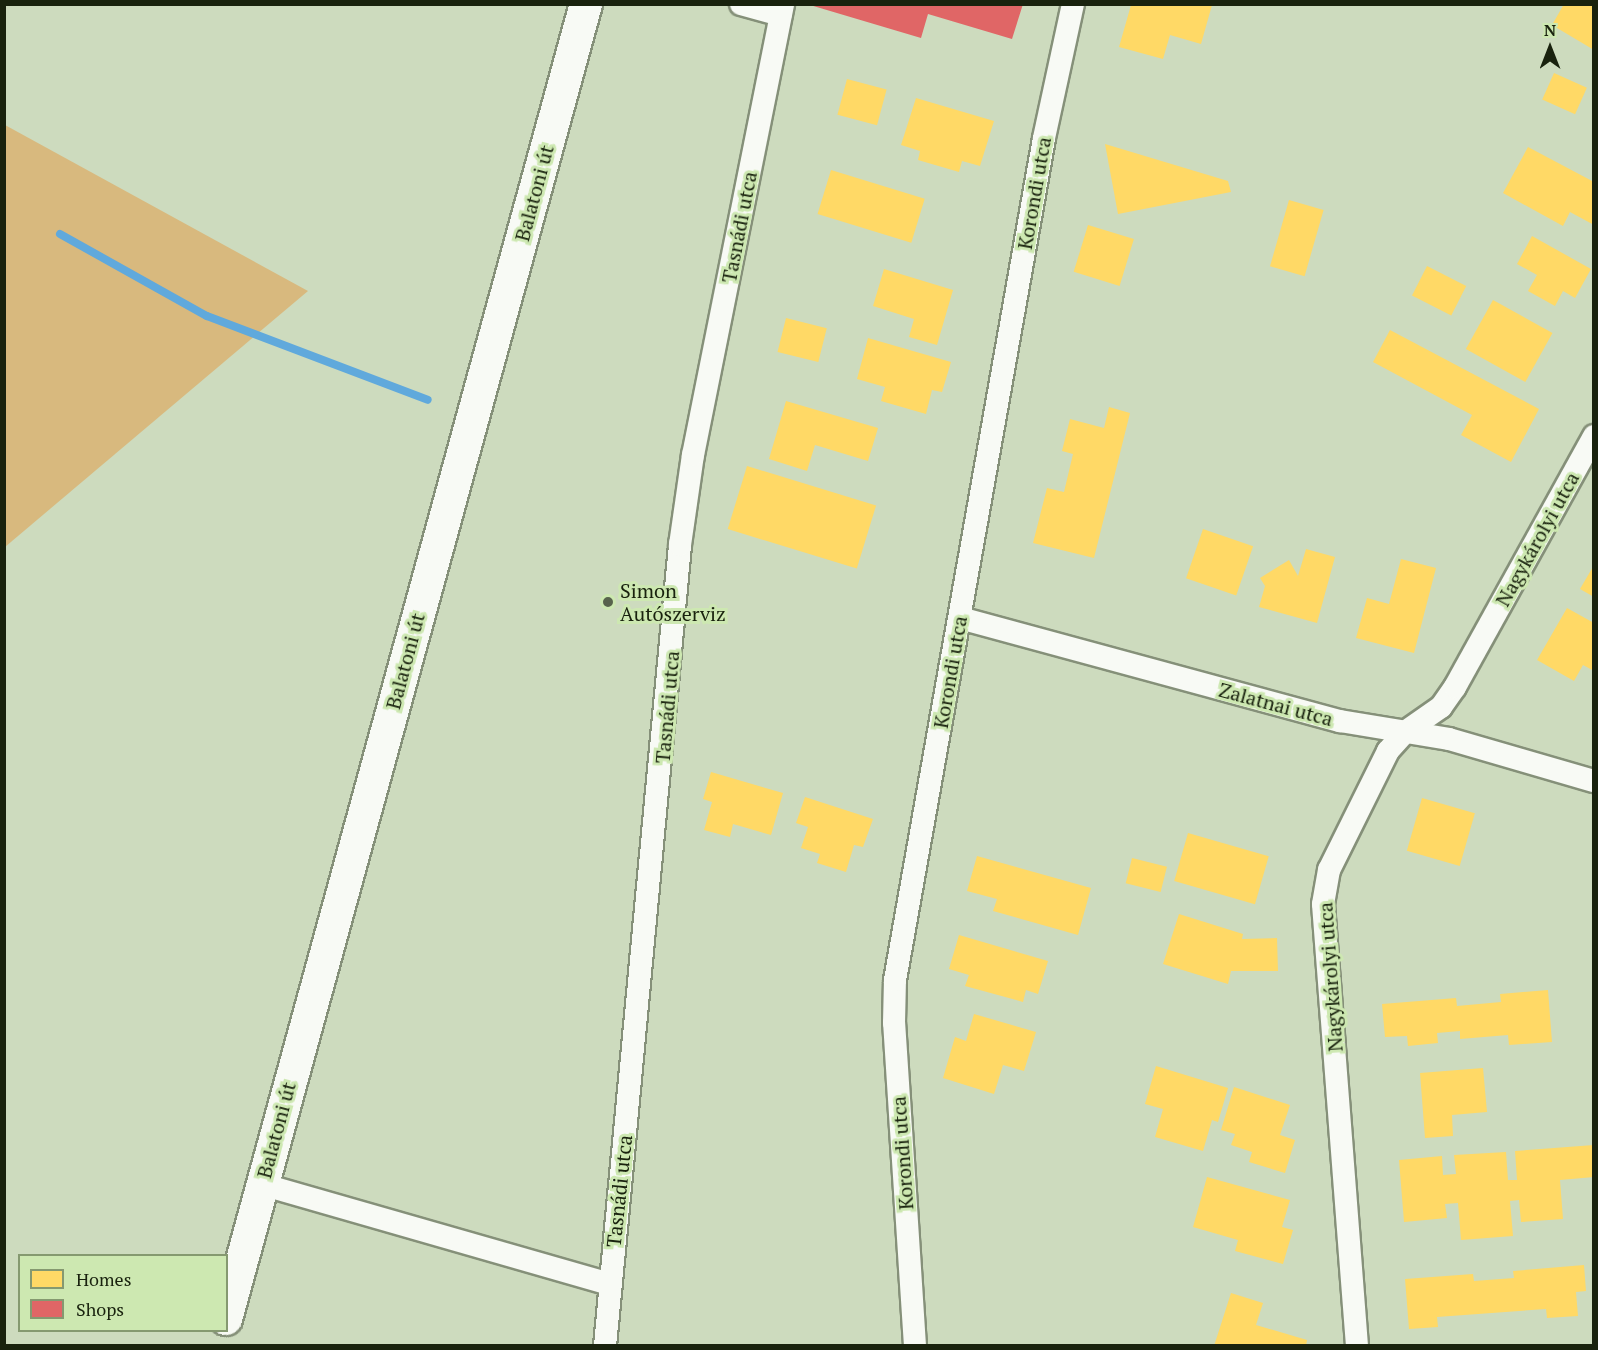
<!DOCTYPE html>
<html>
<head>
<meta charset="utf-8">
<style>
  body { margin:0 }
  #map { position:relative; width:1598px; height:1350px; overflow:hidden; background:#cddbbe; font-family:"PT Serif",serif }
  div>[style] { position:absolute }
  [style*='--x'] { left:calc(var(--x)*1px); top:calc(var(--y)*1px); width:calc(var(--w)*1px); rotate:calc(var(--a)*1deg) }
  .green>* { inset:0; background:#d8b97e }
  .homes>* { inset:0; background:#ffd966; transform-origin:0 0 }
  .shops>* { inset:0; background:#e06666 }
  .stream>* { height:8px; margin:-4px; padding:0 4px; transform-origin:4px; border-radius:4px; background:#60a9dc }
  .roads { filter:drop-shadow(2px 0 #859079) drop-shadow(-2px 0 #859079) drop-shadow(0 2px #859079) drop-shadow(0 -2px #859079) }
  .street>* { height:22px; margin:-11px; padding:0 11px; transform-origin:11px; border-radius:11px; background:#f8faf5 }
  .secondary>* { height:32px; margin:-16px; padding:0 16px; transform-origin:16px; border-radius:16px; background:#f8faf5 }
  .dots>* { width:16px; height:16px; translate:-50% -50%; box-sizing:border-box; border:3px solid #cde8b1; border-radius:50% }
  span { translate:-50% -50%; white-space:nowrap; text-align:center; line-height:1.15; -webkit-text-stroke:6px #cde8b1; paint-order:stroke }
  .street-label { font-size:20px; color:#19220e }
  .poi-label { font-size:20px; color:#19220e }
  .left { translate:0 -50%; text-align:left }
  .frame { position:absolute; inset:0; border:6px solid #19220e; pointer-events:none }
  .legend { position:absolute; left:18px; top:1254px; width:210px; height:78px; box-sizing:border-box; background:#cde8b1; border:2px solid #859970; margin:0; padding:8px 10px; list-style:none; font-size:18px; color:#19220e }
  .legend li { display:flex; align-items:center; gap:12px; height:30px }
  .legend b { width:30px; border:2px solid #859970 }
  .north { position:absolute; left:1520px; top:18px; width:60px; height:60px; -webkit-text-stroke:4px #cde8b1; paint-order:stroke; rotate:0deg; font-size:16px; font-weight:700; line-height:24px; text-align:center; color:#19220e }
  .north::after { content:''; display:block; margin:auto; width:21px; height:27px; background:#19220e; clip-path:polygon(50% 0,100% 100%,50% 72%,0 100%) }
</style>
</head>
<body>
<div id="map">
  <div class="green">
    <div style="clip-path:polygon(5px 125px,308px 291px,5px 547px)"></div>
  </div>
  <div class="homes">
    <div style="clip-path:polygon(1564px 4px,1594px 4px,1594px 50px,1552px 25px)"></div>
    <div style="clip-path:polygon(1131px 5px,1212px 5px,1201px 44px,1170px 35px,1163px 59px,1119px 47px)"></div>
    <div style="left:1554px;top:73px;width:36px;height:29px;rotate:24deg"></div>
    <div style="left:847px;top:79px;width:41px;height:37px;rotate:15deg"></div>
    <div style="clip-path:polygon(916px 98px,994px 121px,980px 166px,962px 161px,959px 172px,918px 160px,920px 151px,901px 145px)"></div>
    <div style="clip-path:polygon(1105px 144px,1228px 181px,1231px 192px,1118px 214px)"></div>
    <div style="clip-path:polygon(1528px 147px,1594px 182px,1594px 225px,1570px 212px,1563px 226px,1503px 193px)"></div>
    <div style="left:831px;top:170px;width:98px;height:46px;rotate:17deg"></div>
    <div style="left:1289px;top:200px;width:36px;height:69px;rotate:16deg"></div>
    <div style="left:1088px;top:225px;width:48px;height:49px;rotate:17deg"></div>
    <div style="clip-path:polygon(1532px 236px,1591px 269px,1575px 298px,1563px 291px,1555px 306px,1528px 291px,1537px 275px,1517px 264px)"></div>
    <div style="left:1427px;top:266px;width:44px;height:33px;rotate:27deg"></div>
    <div style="clip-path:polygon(884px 269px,953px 290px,937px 345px,909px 337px,914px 319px,873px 306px)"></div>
    <div style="left:1493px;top:300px;width:68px;height:56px;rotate:29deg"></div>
    <div style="left:786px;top:318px;width:42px;height:35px;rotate:14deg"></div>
    <div style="clip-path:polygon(1390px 330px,1539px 409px,1511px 462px,1461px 435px,1472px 415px,1373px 362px)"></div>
    <div style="clip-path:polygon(868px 338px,951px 362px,942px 392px,932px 390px,926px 414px,881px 401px,885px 387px,857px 379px)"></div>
    <div style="clip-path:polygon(786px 401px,878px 428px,868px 461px,815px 445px,807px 471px,769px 459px)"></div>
    <div style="clip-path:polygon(1109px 407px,1130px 413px,1094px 558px,1033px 543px,1047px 488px,1064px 492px,1073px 454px,1062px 451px,1070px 419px,1104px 428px)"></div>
    <div style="left:747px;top:466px;width:135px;height:66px;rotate:17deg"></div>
    <div style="left:1203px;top:529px;width:53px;height:52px;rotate:19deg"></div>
    <div style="clip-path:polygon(1306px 549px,1335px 557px,1317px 623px,1259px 607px,1265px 586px,1260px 578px,1289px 560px,1298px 576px)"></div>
    <div style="clip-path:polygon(1401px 559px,1436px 568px,1414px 653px,1356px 638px,1367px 598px,1389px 604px)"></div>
    <div style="clip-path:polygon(1594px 565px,1594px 597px,1580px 589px)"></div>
    <div style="clip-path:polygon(1567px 608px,1594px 623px,1594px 671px,1583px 665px,1574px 681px,1537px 660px)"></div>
    <div style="clip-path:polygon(711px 772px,783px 793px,771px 835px,733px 824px,730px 837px,704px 830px,712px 802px,703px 799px)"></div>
    <div style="clip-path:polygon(805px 797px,873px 819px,863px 847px,854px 845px,846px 872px,817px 863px,820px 854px,801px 848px,808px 827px,796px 823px)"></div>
    <div style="left:1422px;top:798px;width:55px;height:55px;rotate:16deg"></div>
    <div style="left:1188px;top:833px;width:84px;height:50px;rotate:16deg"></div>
    <div style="clip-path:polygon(977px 856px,1091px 888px,1078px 935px,993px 911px,997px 899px,967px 891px)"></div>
    <div style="left:1132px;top:858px;width:36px;height:26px;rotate:14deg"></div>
    <div style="clip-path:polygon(1179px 914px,1243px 934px,1242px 939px,1277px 938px,1278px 971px,1231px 971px,1228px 984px,1163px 964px)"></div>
    <div style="clip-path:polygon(959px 935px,1048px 961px,1038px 994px,1026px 990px,1023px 1002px,965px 986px,969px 975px,949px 969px)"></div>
    <div style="clip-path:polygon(1548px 990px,1552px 1042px,1509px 1045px,1508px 1035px,1460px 1039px,1460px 1031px,1437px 1033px,1438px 1043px,1408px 1046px,1407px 1036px,1385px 1037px,1382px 1004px,1456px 998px,1457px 1006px,1501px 1002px,1500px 994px)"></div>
    <div style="clip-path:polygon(974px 1014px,1036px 1032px,1024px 1071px,1003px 1065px,994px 1094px,943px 1078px,955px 1037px,966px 1041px)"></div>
    <div style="clip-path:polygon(1156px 1066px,1228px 1088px,1218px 1122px,1212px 1120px,1203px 1151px,1155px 1137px,1163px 1109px,1145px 1104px)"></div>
    <div style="clip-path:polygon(1483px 1068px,1487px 1112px,1452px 1115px,1453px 1136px,1425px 1138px,1420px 1073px)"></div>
    <div style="clip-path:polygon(1234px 1087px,1290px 1105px,1280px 1135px,1295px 1140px,1285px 1173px,1249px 1162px,1252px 1152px,1231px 1145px,1235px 1134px,1221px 1130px)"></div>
    <div style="clip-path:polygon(1594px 1145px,1594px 1177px,1560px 1180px,1563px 1219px,1521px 1222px,1519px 1200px,1510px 1201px,1513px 1236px,1461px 1240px,1458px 1203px,1445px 1204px,1447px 1218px,1404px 1222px,1399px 1160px,1442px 1156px,1443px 1175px,1456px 1174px,1454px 1155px,1506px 1152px,1508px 1180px,1517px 1180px,1515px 1151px)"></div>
    <div style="clip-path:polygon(1207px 1177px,1290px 1200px,1282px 1227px,1293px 1230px,1283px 1264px,1235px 1251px,1238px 1240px,1193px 1227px)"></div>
    <div style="clip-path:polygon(1584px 1265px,1586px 1291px,1576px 1292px,1578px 1316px,1547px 1318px,1546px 1309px,1437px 1317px,1438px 1327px,1409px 1329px,1405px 1279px,1473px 1274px,1474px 1281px,1514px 1278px,1513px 1271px)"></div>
    <div style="clip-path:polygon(1231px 1293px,1263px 1303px,1256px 1325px,1307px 1340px,1306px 1346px,1214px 1346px)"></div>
  </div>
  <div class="shops">
    <div style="clip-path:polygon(1023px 4px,1012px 39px,928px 14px,921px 38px,810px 5px)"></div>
  </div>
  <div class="stream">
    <div style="--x:60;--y:234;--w:168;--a:29.2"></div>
    <div style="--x:207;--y:316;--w:236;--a:20.8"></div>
  </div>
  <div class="roads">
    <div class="street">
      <div style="--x:741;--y:4;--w:41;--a:15.4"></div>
      <div style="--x:960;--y:618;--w:394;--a:15.2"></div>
      <div style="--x:1340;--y:721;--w:110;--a:9.4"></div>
      <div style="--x:1449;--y:739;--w:151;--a:16.2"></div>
      <div style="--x:261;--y:1184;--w:363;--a:16"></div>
      <div style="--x:605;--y:1346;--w:805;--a:-84.65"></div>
      <div style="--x:680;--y:545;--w:91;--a:-81.8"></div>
      <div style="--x:693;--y:455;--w:460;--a:-78.7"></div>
      <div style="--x:915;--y:1346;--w:324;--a:-93.7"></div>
      <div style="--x:894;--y:1023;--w:43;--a:-88.7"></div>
      <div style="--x:895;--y:980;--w:855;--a:-79.96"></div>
      <div style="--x:1044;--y:138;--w:137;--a:-77.8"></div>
      <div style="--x:1357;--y:1346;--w:443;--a:-94.4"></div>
      <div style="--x:1323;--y:904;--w:35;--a:-80"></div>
      <div style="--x:1329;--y:870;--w:133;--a:-63.6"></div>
      <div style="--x:1388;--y:751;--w:25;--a:-48"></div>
      <div style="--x:1405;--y:732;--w:44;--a:-34.8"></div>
      <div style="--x:1441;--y:707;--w:24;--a:-55"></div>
      <div style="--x:1455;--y:687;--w:287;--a:-61"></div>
    </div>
    <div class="secondary">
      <div style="--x:226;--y:1319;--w:1363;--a:-74.69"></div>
    </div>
  </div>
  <div class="dots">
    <div style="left:608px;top:602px;background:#58634c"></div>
  </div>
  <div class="street-label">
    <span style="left:534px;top:193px;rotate:-75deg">Balatoni út</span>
    <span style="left:1034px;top:193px;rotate:-80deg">Korondi utca</span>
    <span style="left:739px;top:227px;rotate:-79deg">Tasnádi utca</span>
    <span style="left:1537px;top:539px;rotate:-61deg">Nagykárolyi utca</span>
    <span style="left:405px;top:661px;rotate:-75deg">Balatoni út</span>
    <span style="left:950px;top:672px;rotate:-80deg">Korondi utca</span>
    <span style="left:1276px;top:704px;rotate:15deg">Zalatnai utca</span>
    <span style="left:667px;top:707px;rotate:-85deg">Tasnádi utca</span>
    <span style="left:1330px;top:977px;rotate:-94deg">Nagykárolyi utca</span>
    <span style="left:276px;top:1130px;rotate:-75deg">Balatoni út</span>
    <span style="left:902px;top:1153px;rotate:-94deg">Korondi utca</span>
    <span style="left:619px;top:1191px;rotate:-84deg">Tasnádi utca</span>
  </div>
  <div class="poi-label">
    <span class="left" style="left:620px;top:602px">Simon<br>Autószerviz</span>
  </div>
  <div class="frame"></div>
  <ul class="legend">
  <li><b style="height:16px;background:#ffd966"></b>Homes</li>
  <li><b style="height:16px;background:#e06666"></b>Shops</li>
  </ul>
  <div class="north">N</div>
</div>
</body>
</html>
